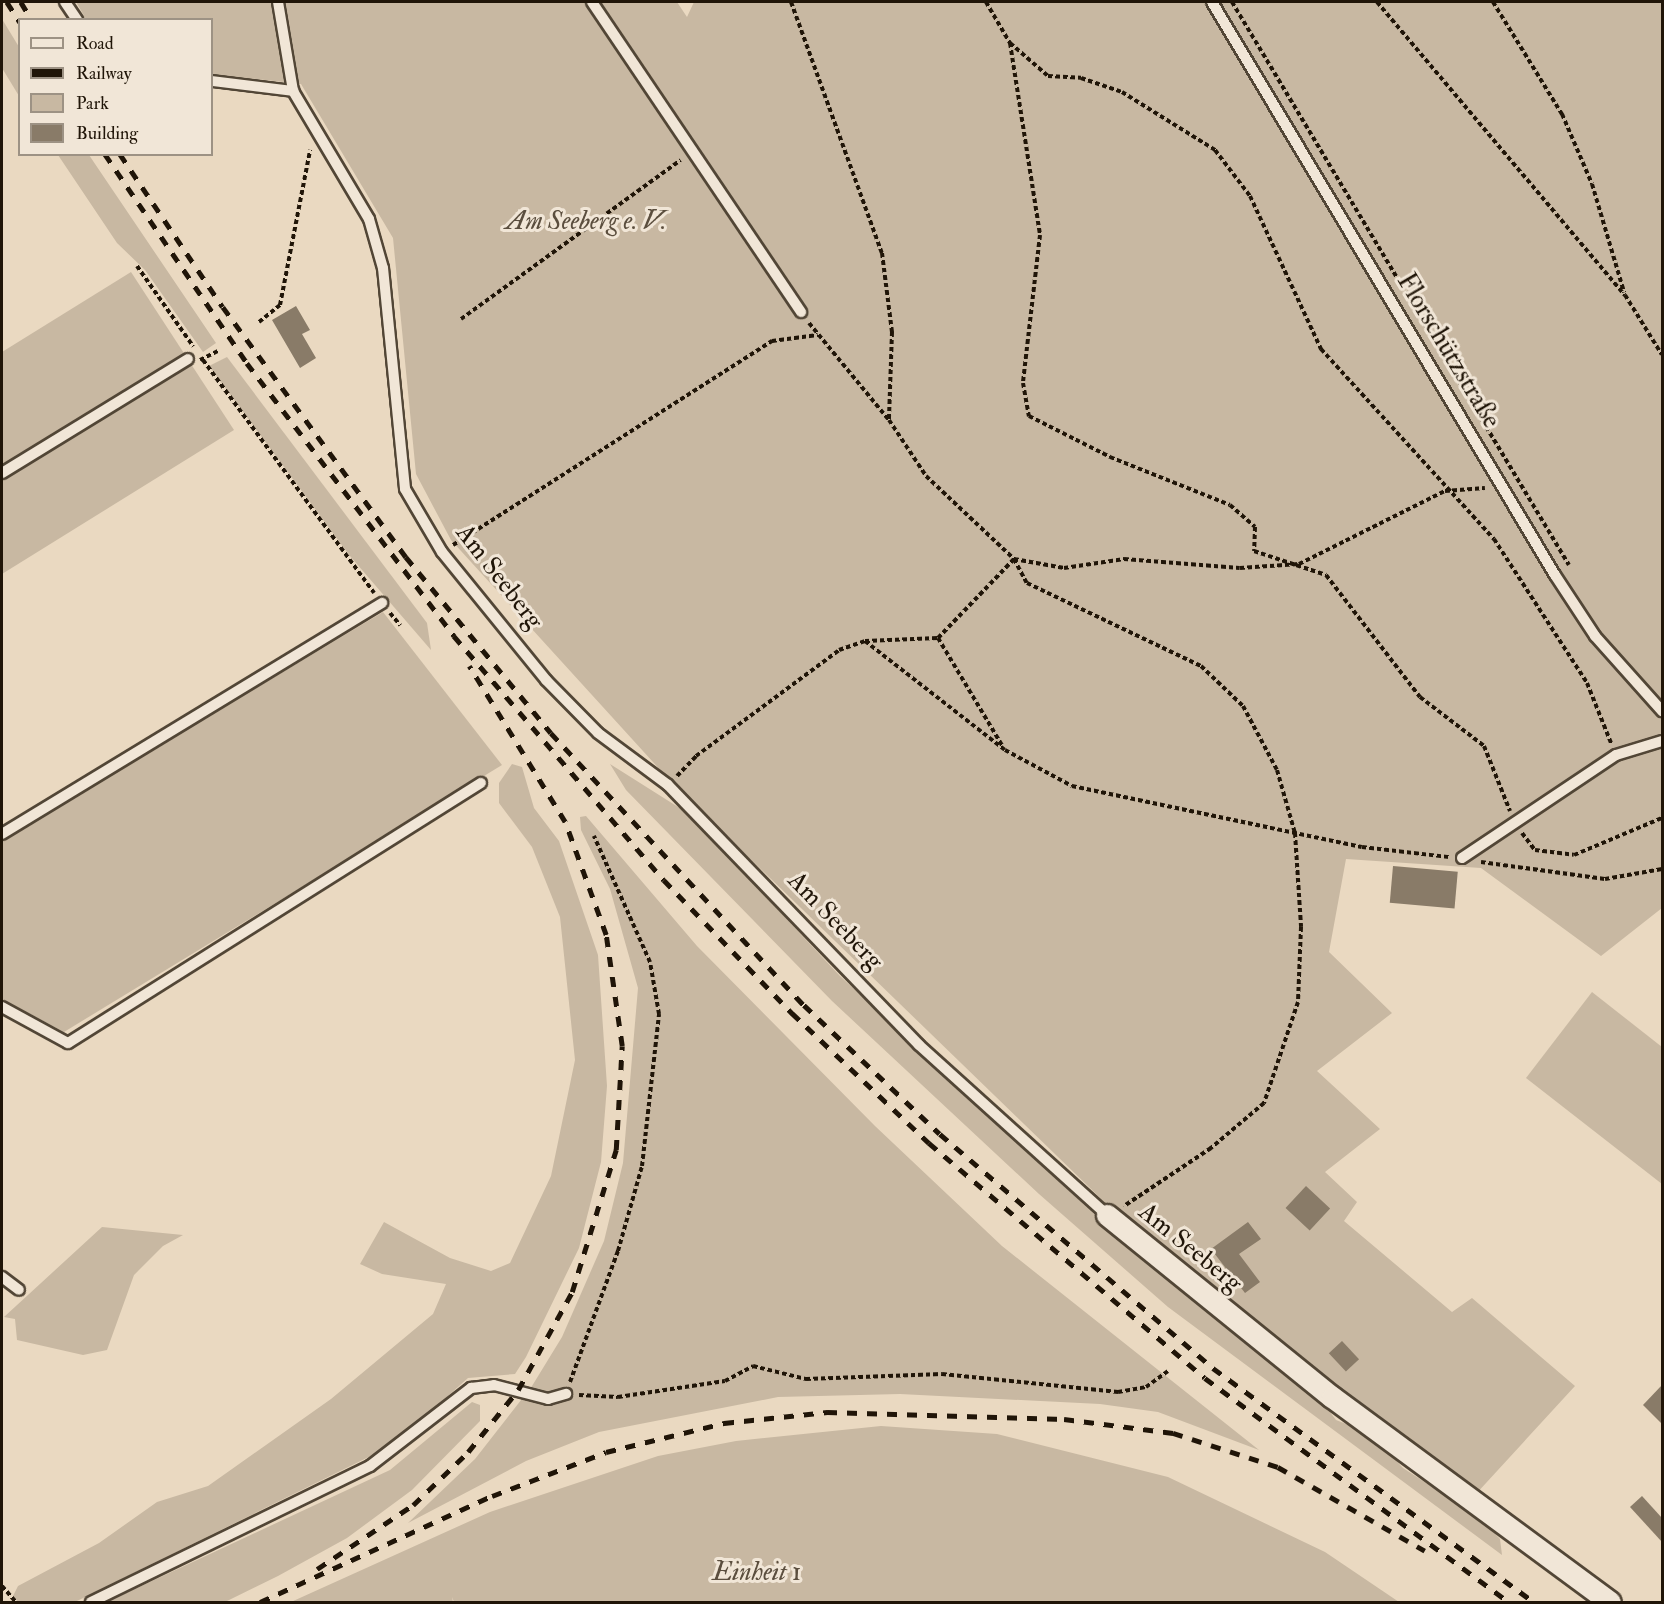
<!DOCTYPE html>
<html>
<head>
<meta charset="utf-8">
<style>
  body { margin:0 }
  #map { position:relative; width:1664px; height:1604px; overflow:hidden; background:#ead9c1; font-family:"IM FELL Double Pica",serif }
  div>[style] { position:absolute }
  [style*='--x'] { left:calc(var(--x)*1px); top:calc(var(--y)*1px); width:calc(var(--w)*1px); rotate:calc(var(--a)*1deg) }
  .green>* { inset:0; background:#c8b8a2 }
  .building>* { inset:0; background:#897b68; transform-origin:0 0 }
  .path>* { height:4px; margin-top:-2px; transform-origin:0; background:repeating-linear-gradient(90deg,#201508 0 4.5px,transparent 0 7.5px) }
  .roads { filter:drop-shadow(2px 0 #524636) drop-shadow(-2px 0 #524636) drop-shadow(0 2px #524636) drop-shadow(0 -2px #524636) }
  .service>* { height:10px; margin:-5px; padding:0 5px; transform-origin:5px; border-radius:5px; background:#f1e6d7 }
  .minor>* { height:21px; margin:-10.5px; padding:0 10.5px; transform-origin:10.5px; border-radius:10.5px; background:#f1e6d7 }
  .rail>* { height:4.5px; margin-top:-2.25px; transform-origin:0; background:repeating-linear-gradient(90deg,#201508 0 10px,transparent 0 20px) }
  span { translate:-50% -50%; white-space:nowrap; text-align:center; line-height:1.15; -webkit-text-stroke:6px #f1e6d7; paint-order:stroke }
  .park-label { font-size:26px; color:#5b4e3e; font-style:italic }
  .street-label { font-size:26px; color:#201508 }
  .frame { position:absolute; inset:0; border:3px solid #201508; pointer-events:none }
  .legend { position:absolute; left:18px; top:18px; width:195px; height:138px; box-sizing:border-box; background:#f1e6d7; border:2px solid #9d9284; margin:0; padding:8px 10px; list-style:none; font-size:18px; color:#201508 }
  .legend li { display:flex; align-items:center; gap:12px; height:30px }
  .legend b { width:30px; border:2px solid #9d9284 }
</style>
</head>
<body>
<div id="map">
  <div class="green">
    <div style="clip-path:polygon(76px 2px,677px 2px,687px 17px,694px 2px,1662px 2px,1662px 908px,1601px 956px,1481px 868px,1346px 859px,1329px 952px,1392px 1013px,1317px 1071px,1380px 1129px,1325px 1172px,1357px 1202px,1344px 1221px,1452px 1312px,1472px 1298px,1575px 1386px,1475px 1495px,1122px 1219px,673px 784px,451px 540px,416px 474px,393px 238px,301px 84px,212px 74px,212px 20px,86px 19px)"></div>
    <div style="clip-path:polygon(2px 19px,19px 47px,19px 96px,2px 68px)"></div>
    <div style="clip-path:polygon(58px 155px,89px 155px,216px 343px,203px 352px,145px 270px,117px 243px)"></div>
    <div style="clip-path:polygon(131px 272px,234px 430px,2px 574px,2px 352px)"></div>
    <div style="clip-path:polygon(227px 357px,427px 623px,431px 650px,350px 556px,209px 366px)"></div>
    <div style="clip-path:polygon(383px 612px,502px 765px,64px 1032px,2px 999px,2px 840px)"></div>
    <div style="clip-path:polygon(512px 764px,522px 767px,534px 808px,559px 841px,598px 955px,607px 1086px,601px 1162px,579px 1248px,526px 1357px,515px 1374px,468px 1378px,393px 1445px,77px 1601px,18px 1602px,13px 1596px,18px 1586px,99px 1543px,157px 1502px,208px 1486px,331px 1399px,433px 1314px,446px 1284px,382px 1274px,360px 1264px,384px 1222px,450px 1258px,491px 1271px,510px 1263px,551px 1176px,575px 1060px,560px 917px,532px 847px,499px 803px,499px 783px)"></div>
    <div style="clip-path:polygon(610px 764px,686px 812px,840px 976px,1113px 1232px,1314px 1391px,1336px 1420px,1372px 1434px,1403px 1468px,1480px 1518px,1500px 1539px,1502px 1555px,1168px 1307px,1039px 1194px,832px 1001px,626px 790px)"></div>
    <div style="clip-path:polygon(586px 816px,697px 946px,875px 1126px,1002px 1246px,1259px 1450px,1158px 1412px,1100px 1404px,900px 1394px,778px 1397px,599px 1432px,526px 1461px,408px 1523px,475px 1459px,532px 1386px,562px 1337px,604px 1241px,623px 1163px,638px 988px,610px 889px,581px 830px,580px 817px)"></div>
    <div style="clip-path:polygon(1592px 992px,1662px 1047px,1662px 1184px,1526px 1078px)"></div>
    <div style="clip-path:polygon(102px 1227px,183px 1235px,163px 1246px,134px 1275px,107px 1350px,83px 1355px,17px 1340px,15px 1319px,4px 1317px)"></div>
    <div style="clip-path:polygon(472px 1402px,480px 1405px,480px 1421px,412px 1490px,347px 1538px,278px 1576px,225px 1602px,107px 1602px,390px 1470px)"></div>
    <div style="clip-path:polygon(881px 1426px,997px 1434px,1168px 1477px,1325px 1552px,1399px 1602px,454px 1602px,452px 1597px,453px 1602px,291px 1602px,490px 1512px,658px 1456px,736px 1441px)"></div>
  </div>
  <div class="building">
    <div style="clip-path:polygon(296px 306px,310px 330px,302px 334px,316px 358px,300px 368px,272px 320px)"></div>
    <div style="left:1393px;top:866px;width:65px;height:37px;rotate:5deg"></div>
    <div style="left:1306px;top:1186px;width:33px;height:30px;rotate:43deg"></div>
    <div style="clip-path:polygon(1248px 1222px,1261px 1239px,1239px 1254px,1260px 1282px,1245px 1293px,1211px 1249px)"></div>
    <div style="left:1342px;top:1341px;width:25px;height:18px;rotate:47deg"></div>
    <div style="clip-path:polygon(1662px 1385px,1662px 1424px,1643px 1405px)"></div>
    <div style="clip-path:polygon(1642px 1496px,1662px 1518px,1662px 1542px,1630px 1507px)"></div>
  </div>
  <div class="path">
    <div style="--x:791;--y:2;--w:267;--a:70.1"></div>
    <div style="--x:882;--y:253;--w:80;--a:82.8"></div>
    <div style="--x:892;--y:332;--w:87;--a:92"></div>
    <div style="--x:986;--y:2;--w:48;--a:59.7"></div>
    <div style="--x:1010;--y:43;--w:50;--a:41"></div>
    <div style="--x:1048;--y:76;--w:33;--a:3"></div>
    <div style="--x:1081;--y:78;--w:43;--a:18.9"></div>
    <div style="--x:1122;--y:92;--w:110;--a:31.9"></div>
    <div style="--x:1215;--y:150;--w:58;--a:52.7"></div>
    <div style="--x:1250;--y:196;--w:169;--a:65.1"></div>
    <div style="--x:1321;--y:349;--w:257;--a:47.7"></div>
    <div style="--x:1494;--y:539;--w:171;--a:57.1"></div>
    <div style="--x:1587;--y:683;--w:65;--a:68.2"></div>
    <div style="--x:1232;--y:2;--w:656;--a:59.1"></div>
    <div style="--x:1377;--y:2;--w:384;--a:49.8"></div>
    <div style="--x:1625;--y:295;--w:70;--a:58.3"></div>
    <div style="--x:1493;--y:2;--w:132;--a:58.4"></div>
    <div style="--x:1562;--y:114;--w:76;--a:66.8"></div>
    <div style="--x:1592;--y:184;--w:113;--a:73.5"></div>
    <div style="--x:1010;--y:43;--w:194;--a:81.1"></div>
    <div style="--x:1040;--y:235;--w:149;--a:96.6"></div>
    <div style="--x:1023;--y:383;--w:34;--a:80"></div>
    <div style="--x:1029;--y:416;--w:91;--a:26.8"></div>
    <div style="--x:1110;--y:457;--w:129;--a:21.8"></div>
    <div style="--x:1230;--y:505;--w:33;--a:41"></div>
    <div style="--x:1255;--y:527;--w:24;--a:92"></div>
    <div style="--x:1254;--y:551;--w:76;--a:18.4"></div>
    <div style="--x:1326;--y:575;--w:154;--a:52.4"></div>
    <div style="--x:1420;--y:697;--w:81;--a:37.4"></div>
    <div style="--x:1484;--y:746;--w:70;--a:68.2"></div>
    <div style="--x:137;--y:266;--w:98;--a:55"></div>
    <div style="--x:461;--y:319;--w:271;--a:-35.9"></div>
    <div style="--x:259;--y:322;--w:27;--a:-39"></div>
    <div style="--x:280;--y:305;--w:158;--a:-79"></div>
    <div style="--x:809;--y:323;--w:126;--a:50.5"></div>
    <div style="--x:889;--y:420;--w:67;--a:56.5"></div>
    <div style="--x:926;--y:476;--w:121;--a:43.3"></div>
    <div style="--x:1014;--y:559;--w:51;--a:10.2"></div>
    <div style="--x:1064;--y:568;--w:61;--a:-8.5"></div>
    <div style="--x:1124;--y:559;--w:116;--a:4.4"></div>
    <div style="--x:1240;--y:568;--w:59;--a:-3.9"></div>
    <div style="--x:1299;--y:564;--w:163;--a:-26.6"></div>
    <div style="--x:1445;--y:491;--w:40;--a:-4.3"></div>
    <div style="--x:200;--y:360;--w:20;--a:-27"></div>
    <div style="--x:203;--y:360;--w:289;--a:53.7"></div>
    <div style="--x:453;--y:545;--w:379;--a:-32.6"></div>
    <div style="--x:772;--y:341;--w:46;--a:-7.4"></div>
    <div style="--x:390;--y:613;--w:16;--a:50"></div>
    <div style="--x:938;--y:638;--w:127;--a:59.2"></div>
    <div style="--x:865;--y:641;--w:177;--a:37.9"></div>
    <div style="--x:1005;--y:750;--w:76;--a:28.2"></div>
    <div style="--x:1072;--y:786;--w:296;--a:11.9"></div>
    <div style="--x:1362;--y:847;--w:88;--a:6.6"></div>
    <div style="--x:677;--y:776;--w:28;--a:-46"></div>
    <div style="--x:696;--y:756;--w:178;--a:-36.5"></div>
    <div style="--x:839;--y:650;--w:28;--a:-19"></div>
    <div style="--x:865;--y:641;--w:73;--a:-2.4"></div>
    <div style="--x:938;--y:638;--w:110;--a:-46.1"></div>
    <div style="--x:1014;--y:559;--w:27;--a:62"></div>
    <div style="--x:1027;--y:583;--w:193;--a:25.5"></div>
    <div style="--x:1201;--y:666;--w:58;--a:43.6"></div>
    <div style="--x:1243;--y:706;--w:72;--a:62"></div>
    <div style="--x:1277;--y:770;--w:66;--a:74.1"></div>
    <div style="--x:1295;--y:833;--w:94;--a:86.3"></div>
    <div style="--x:1301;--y:927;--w:75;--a:92.3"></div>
    <div style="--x:1298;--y:1002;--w:107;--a:108.6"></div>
    <div style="--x:1264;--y:1103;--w:70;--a:139.7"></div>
    <div style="--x:1211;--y:1148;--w:105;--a:146.3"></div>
    <div style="--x:1522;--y:833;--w:21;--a:53"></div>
    <div style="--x:1535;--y:850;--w:39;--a:7"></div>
    <div style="--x:1574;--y:855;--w:95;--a:-22.8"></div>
    <div style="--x:1481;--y:862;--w:125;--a:7.8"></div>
    <div style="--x:1605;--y:879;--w:58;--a:-10"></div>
    <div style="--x:570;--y:1382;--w:140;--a:-69.9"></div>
    <div style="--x:618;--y:1251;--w:88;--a:-74.2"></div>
    <div style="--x:642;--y:1166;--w:153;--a:-83.6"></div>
    <div style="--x:659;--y:1014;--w:53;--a:-99.8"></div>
    <div style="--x:650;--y:962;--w:138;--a:-114"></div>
    <div style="--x:579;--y:1395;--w:39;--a:3"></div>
    <div style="--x:618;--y:1397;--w:108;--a:-8.5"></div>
    <div style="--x:725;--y:1381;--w:32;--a:-28"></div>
    <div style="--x:753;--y:1366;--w:55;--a:13.8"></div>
    <div style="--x:806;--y:1379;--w:136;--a:-2.1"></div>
    <div style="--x:942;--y:1374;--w:177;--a:5.8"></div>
    <div style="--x:1118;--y:1392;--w:28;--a:-10"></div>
    <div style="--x:1146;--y:1387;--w:27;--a:-36"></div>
    <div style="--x:2;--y:1586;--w:21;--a:49"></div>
  </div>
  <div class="roads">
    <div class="service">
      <div style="--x:65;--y:2;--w:22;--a:56"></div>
      <div style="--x:278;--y:2;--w:90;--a:80.4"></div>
      <div style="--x:293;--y:91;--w:149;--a:59.3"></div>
      <div style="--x:369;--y:219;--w:51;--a:74.1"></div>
      <div style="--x:383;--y:268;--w:222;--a:84.3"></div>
      <div style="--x:405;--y:489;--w:73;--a:59.6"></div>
      <div style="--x:442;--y:552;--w:165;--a:50.9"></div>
      <div style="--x:546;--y:680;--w:74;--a:45.5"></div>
      <div style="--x:598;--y:733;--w:87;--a:36.6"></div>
      <div style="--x:668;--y:785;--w:361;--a:46"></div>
      <div style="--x:919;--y:1045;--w:253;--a:42.1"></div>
      <div style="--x:592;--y:2;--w:374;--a:56"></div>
      <div style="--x:1212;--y:2;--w:668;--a:59.1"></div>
      <div style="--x:1555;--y:575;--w:73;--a:56.7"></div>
      <div style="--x:1595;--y:636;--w:101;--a:48.2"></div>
      <div style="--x:212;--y:81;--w:82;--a:7"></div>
      <div style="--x:2;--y:473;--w:218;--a:-31.5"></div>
      <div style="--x:2;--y:834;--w:445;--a:-31.3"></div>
      <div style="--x:1462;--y:858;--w:185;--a:-33.8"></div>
      <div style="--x:1616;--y:755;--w:48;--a:-16.9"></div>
      <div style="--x:2;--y:1007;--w:75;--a:28.6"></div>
      <div style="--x:68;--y:1043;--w:488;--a:-32.2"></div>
      <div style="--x:2;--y:1277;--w:21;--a:37"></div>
      <div style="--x:91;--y:1602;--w:310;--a:-26"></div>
      <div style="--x:370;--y:1466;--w:128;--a:-37.7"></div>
      <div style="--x:471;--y:1388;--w:23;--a:-7"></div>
      <div style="--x:494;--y:1385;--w:56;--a:14.5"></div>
      <div style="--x:548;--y:1399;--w:19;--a:-16"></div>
    </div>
    <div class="minor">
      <div style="--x:1107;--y:1215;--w:289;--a:39"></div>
      <div style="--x:1332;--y:1397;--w:345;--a:36.4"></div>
    </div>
  </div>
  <div class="rail">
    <div style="--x:7;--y:2;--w:24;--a:57"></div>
    <div style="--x:21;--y:2;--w:21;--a:59"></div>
    <div style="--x:105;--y:154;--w:253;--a:55.8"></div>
    <div style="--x:247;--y:363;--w:343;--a:52.8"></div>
    <div style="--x:454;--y:636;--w:322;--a:49.3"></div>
    <div style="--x:664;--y:880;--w:185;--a:46.1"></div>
    <div style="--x:792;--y:1013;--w:189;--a:43.5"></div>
    <div style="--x:929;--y:1143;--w:362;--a:40.4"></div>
    <div style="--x:1205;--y:1378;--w:378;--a:36.4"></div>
    <div style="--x:120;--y:154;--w:184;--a:56.1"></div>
    <div style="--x:223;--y:307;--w:310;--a:53.8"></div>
    <div style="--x:406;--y:557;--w:228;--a:50.5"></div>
    <div style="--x:551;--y:733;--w:371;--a:47.1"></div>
    <div style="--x:804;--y:1005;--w:187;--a:43.5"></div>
    <div style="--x:940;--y:1134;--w:360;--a:40.6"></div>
    <div style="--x:1213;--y:1368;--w:397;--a:36.1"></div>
    <div style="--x:317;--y:1569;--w:115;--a:-33.7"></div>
    <div style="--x:413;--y:1505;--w:76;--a:-43.9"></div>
    <div style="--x:468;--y:1452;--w:80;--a:-51.1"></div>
    <div style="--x:518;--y:1390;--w:112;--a:-61.1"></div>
    <div style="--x:572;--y:1292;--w:149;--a:-72.8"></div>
    <div style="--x:616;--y:1150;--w:104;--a:-86.7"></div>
    <div style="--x:622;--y:1046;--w:112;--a:-98.2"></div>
    <div style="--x:606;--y:935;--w:120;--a:-109.9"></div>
    <div style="--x:565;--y:822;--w:183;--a:-121.6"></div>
    <div style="--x:260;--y:1602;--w:255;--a:-24.6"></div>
    <div style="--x:492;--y:1496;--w:122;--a:-21.1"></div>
    <div style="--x:606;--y:1452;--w:122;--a:-13.8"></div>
    <div style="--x:724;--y:1423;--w:104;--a:-6.1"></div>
    <div style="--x:827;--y:1412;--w:237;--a:1.7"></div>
    <div style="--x:1064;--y:1419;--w:110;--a:7.3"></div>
    <div style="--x:1173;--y:1433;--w:110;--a:17.9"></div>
    <div style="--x:1278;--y:1467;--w:169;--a:29.7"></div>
  </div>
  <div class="park-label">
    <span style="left:586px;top:222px">Am Seeberg e. V.</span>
    <span style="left:757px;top:1573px">Einheit 1</span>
  </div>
  <div class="street-label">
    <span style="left:1448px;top:351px;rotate:59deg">Florschützstraße</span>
    <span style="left:499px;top:577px;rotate:52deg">Am Seeberg</span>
    <span style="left:835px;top:921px;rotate:46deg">Am Seeberg</span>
    <span style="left:1190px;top:1248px;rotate:39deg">Am Seeberg</span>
  </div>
  <div class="frame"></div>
  <ul class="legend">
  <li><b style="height:8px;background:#f1e6d7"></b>Road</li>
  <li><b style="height:8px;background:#201508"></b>Railway</li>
  <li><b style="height:16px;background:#c8b8a2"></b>Park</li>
  <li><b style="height:16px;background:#897b68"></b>Building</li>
  </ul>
</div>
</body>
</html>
